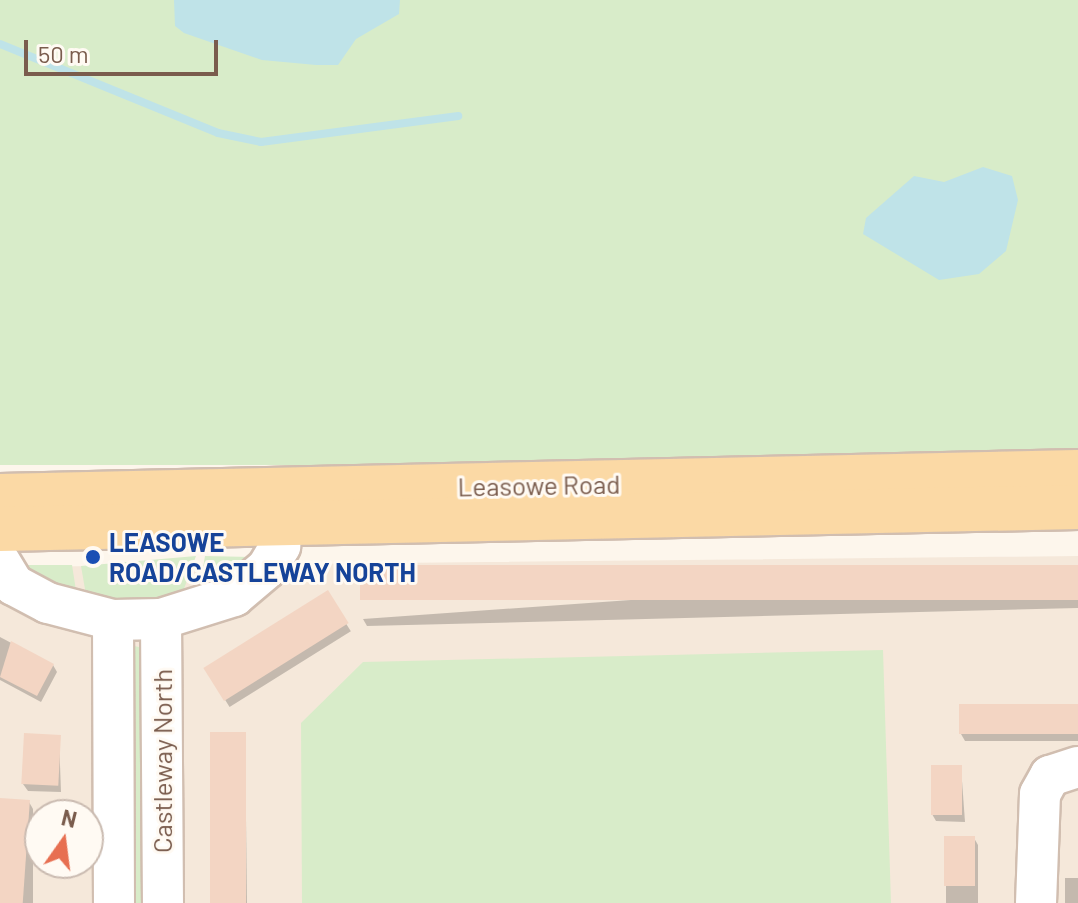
<!DOCTYPE html>
<html>
<head>
<meta charset="utf-8">
<style>
  body { margin:0 }
  #map { position:relative; width:1078px; height:903px; overflow:hidden; background:#fdf6ec; font-family:Barlow,sans-serif }
  div>[style] { position:absolute }
  [style*='--x'] { left:calc(var(--x)*1px); top:calc(var(--y)*1px); width:calc(var(--w)*1px); rotate:calc(var(--a)*1deg) }
  .residential>* { inset:0; background:#f5e8da }
  .green>* { inset:0; background:#d8ecc9; transform-origin:0 0 }
  .water>* { inset:0; background:#bfe3e8 }
  .shadow>* { inset:0; background:#0003; transform-origin:0 0 }
  .stream>* { height:8px; margin:-4px; padding:0 4px; transform-origin:4px; border-radius:4px; background:#bfe3e8 }
  .building>* { inset:0; background:#f3d5c3; transform-origin:0 0 }
  .roads { filter:drop-shadow(2px 0 #d1beb0) drop-shadow(-2px 0 #d1beb0) drop-shadow(0 2px #d1beb0) drop-shadow(0 -2px #d1beb0) }
  .minor>* { height:40px; margin:-20px; padding:0 20px; transform-origin:20px; border-radius:20px; background:#fff }
  .major>* { height:44px; margin:-22px; padding:0 22px; transform-origin:22px; border-radius:22px; background:#fbd9a5 }
  .dots>* { width:22px; height:22px; translate:-50% -50%; box-sizing:border-box; border:4px solid #fffaf3; border-radius:50% }
  span { translate:-50% -50%; white-space:nowrap; text-align:center; line-height:1.15; -webkit-text-stroke:6px #fffaf3; paint-order:stroke }
  .street-label { font-size:26px; color:#7a5c4d }
  .transit-label { font-size:26px; color:#164399; font-weight:700 }
  .left { translate:0 -50%; text-align:left }
  .north { position:absolute; left:24px; top:799px; width:80px; height:80px; box-sizing:border-box; background:#fffaf3; border:2px solid #cabbb1; border-radius:50%; rotate:14deg; font-size:22px; font-weight:700; line-height:32px; text-align:center; color:#7a5c4d }
  .north::after { content:''; display:block; margin:auto; width:28px; height:36px; background:#e76f51; clip-path:polygon(50% 0,100% 100%,50% 72%,0 100%) }
  .scale { position:absolute; left:24px; top:40px; width:194px; height:36px; box-sizing:border-box; border:4px solid #7a5c4d; border-top:0; padding-left:10px; font-size:24px; line-height:28px; white-space:nowrap; color:#7a5c4d; -webkit-text-stroke:6px #fffaf3; paint-order:stroke }
</style>
</head>
<body>
<div id="map">
  <div class="residential">
    <div style="clip-path:polygon(evenodd,1078px 556px,1078px 903px,0 903px,0 567px,1078px 556px,40px 815px,88px 815px,88px 863px,40px 863px,40px 815px)"></div>
  </div>
  <div class="green">
    <div style="left:0;top:0;width:1078px;height:465px"></div>
    <div style="clip-path:polygon(196px 556px,181px 597px,119px 603px,86px 595px,81px 566px)"></div>
    <div style="clip-path:polygon(205px 556px,251px 557px,248px 569px,199px 591px)"></div>
    <div style="clip-path:polygon(16px 565px,72px 565px,77px 597px)"></div>
    <div style="clip-path:polygon(134px 646px,144px 648px,152px 903px,125px 903px,124px 654px)"></div>
    <div style="clip-path:polygon(883px 650px,891px 903px,302px 903px,301px 723px,363px 662px)"></div>
  </div>
  <div class="water">
    <div style="clip-path:polygon(174px 0,400px 0,399px 14px,356px 39px,338px 65px,316px 65px,262px 60px,184px 33px,175px 26px)"></div>
    <div style="clip-path:polygon(983px 167px,1012px 176px,1018px 200px,1006px 251px,979px 274px,939px 280px,863px 234px,866px 218px,914px 176px,944px 182px)"></div>
  </div>
  <div class="shadow">
    <div style="clip-path:polygon(1078px 568px,1078px 608px,367px 626px,363px 619px)"></div>
    <div style="left:327px;top:593px;width:45px;height:143px;rotate:58deg"></div>
    <div style="clip-path:polygon(0 637px,53px 665px,57px 672px,41px 702px,0 680px)"></div>
    <div style="clip-path:polygon(1078px 707px,1078px 741px,965px 741px,961px 734px)"></div>
    <div style="clip-path:polygon(245px 734px,247px 903px,210px 903px)"></div>
    <div style="clip-path:polygon(59px 737px,61px 792px,28px 791px,23px 784px)"></div>
    <div style="clip-path:polygon(961px 767px,965px 822px,936px 821px,932px 814px)"></div>
    <div style="clip-path:polygon(0 800px,29px 802px,33px 809px,33px 903px,0 903px)"></div>
    <div style="clip-path:polygon(946px 838px,974px 838px,978px 845px,978px 903px,946px 903px)"></div>
    <div style="left:1065px;top:878px;width:13px;height:25px"></div>
  </div>
  <div class="stream">
    <div style="--x:0;--y:44;--w:235;--a:22.2"></div>
    <div style="--x:218;--y:133;--w:44;--a:11.8"></div>
    <div style="--x:261;--y:142;--w:199;--a:-7.5"></div>
  </div>
  <div class="building">
    <div style="left:1078px;top:565px;width:35px;height:718px;rotate:90deg"></div>
    <div style="left:328px;top:590px;width:39px;height:147px;rotate:58deg"></div>
    <div style="clip-path:polygon(11px 641px,54px 664px,37px 696px,0 677px)"></div>
    <div style="left:959px;top:704px;width:119px;height:30px"></div>
    <div style="left:210px;top:732px;width:36px;height:171px"></div>
    <div style="left:24px;top:733px;width:37px;height:51px;rotate:3deg"></div>
    <div style="left:931px;top:765px;width:31px;height:50px"></div>
    <div style="left:0;top:798px;width:30px;height:105px;rotate:4deg"></div>
    <div style="left:944px;top:836px;width:31px;height:50px"></div>
  </div>
  <div class="roads">
    <div class="minor">
      <div style="--x:0;--y:562;--w:27;--a:59"></div>
      <div style="--x:14;--y:585;--w:38;--a:28"></div>
      <div style="--x:48;--y:603;--w:67;--a:14.7"></div>
      <div style="--x:113;--y:620;--w:48;--a:-1.2"></div>
      <div style="--x:161;--y:619;--w:77;--a:-17.5"></div>
      <div style="--x:234;--y:596;--w:43;--a:-40.3"></div>
      <div style="--x:267;--y:568;--w:26;--a:-59"></div>
      <div style="--x:280;--y:546;--w:54;--a:-90"></div>
      <div style="--x:161;--y:619;--w:284;--a:89.6"></div>
      <div style="--x:113;--y:620;--w:283;--a:89.8"></div>
      <div style="--x:1036;--y:903;--w:109;--a:-87.9"></div>
      <div style="--x:1040;--y:794;--w:21;--a:-61"></div>
      <div style="--x:1050;--y:776;--w:29;--a:-18"></div>
    </div>
    <div class="major">
      <div style="--x:0;--y:496;--w:1078;--a:-1.28"></div>
      <div style="--x:0;--y:529;--w:1078;--a:-1.17"></div>
    </div>
  </div>
  <div class="dots">
    <div style="left:93px;top:557px;background:#1a4fb4"></div>
  </div>
  <div class="street-label">
    <span style="left:539px;top:485px;rotate:-1deg">Leasowe Road</span>
    <span style="left:162px;top:761px;rotate:-90deg">Castleway North</span>
  </div>
  <div class="transit-label">
    <span class="left" style="left:109px;top:557px">LEASOWE<br>ROAD/CASTLEWAY NORTH</span>
  </div>
  <div class="north">N</div>
  <div class="scale">50 m</div>
</div>
</body>
</html>
